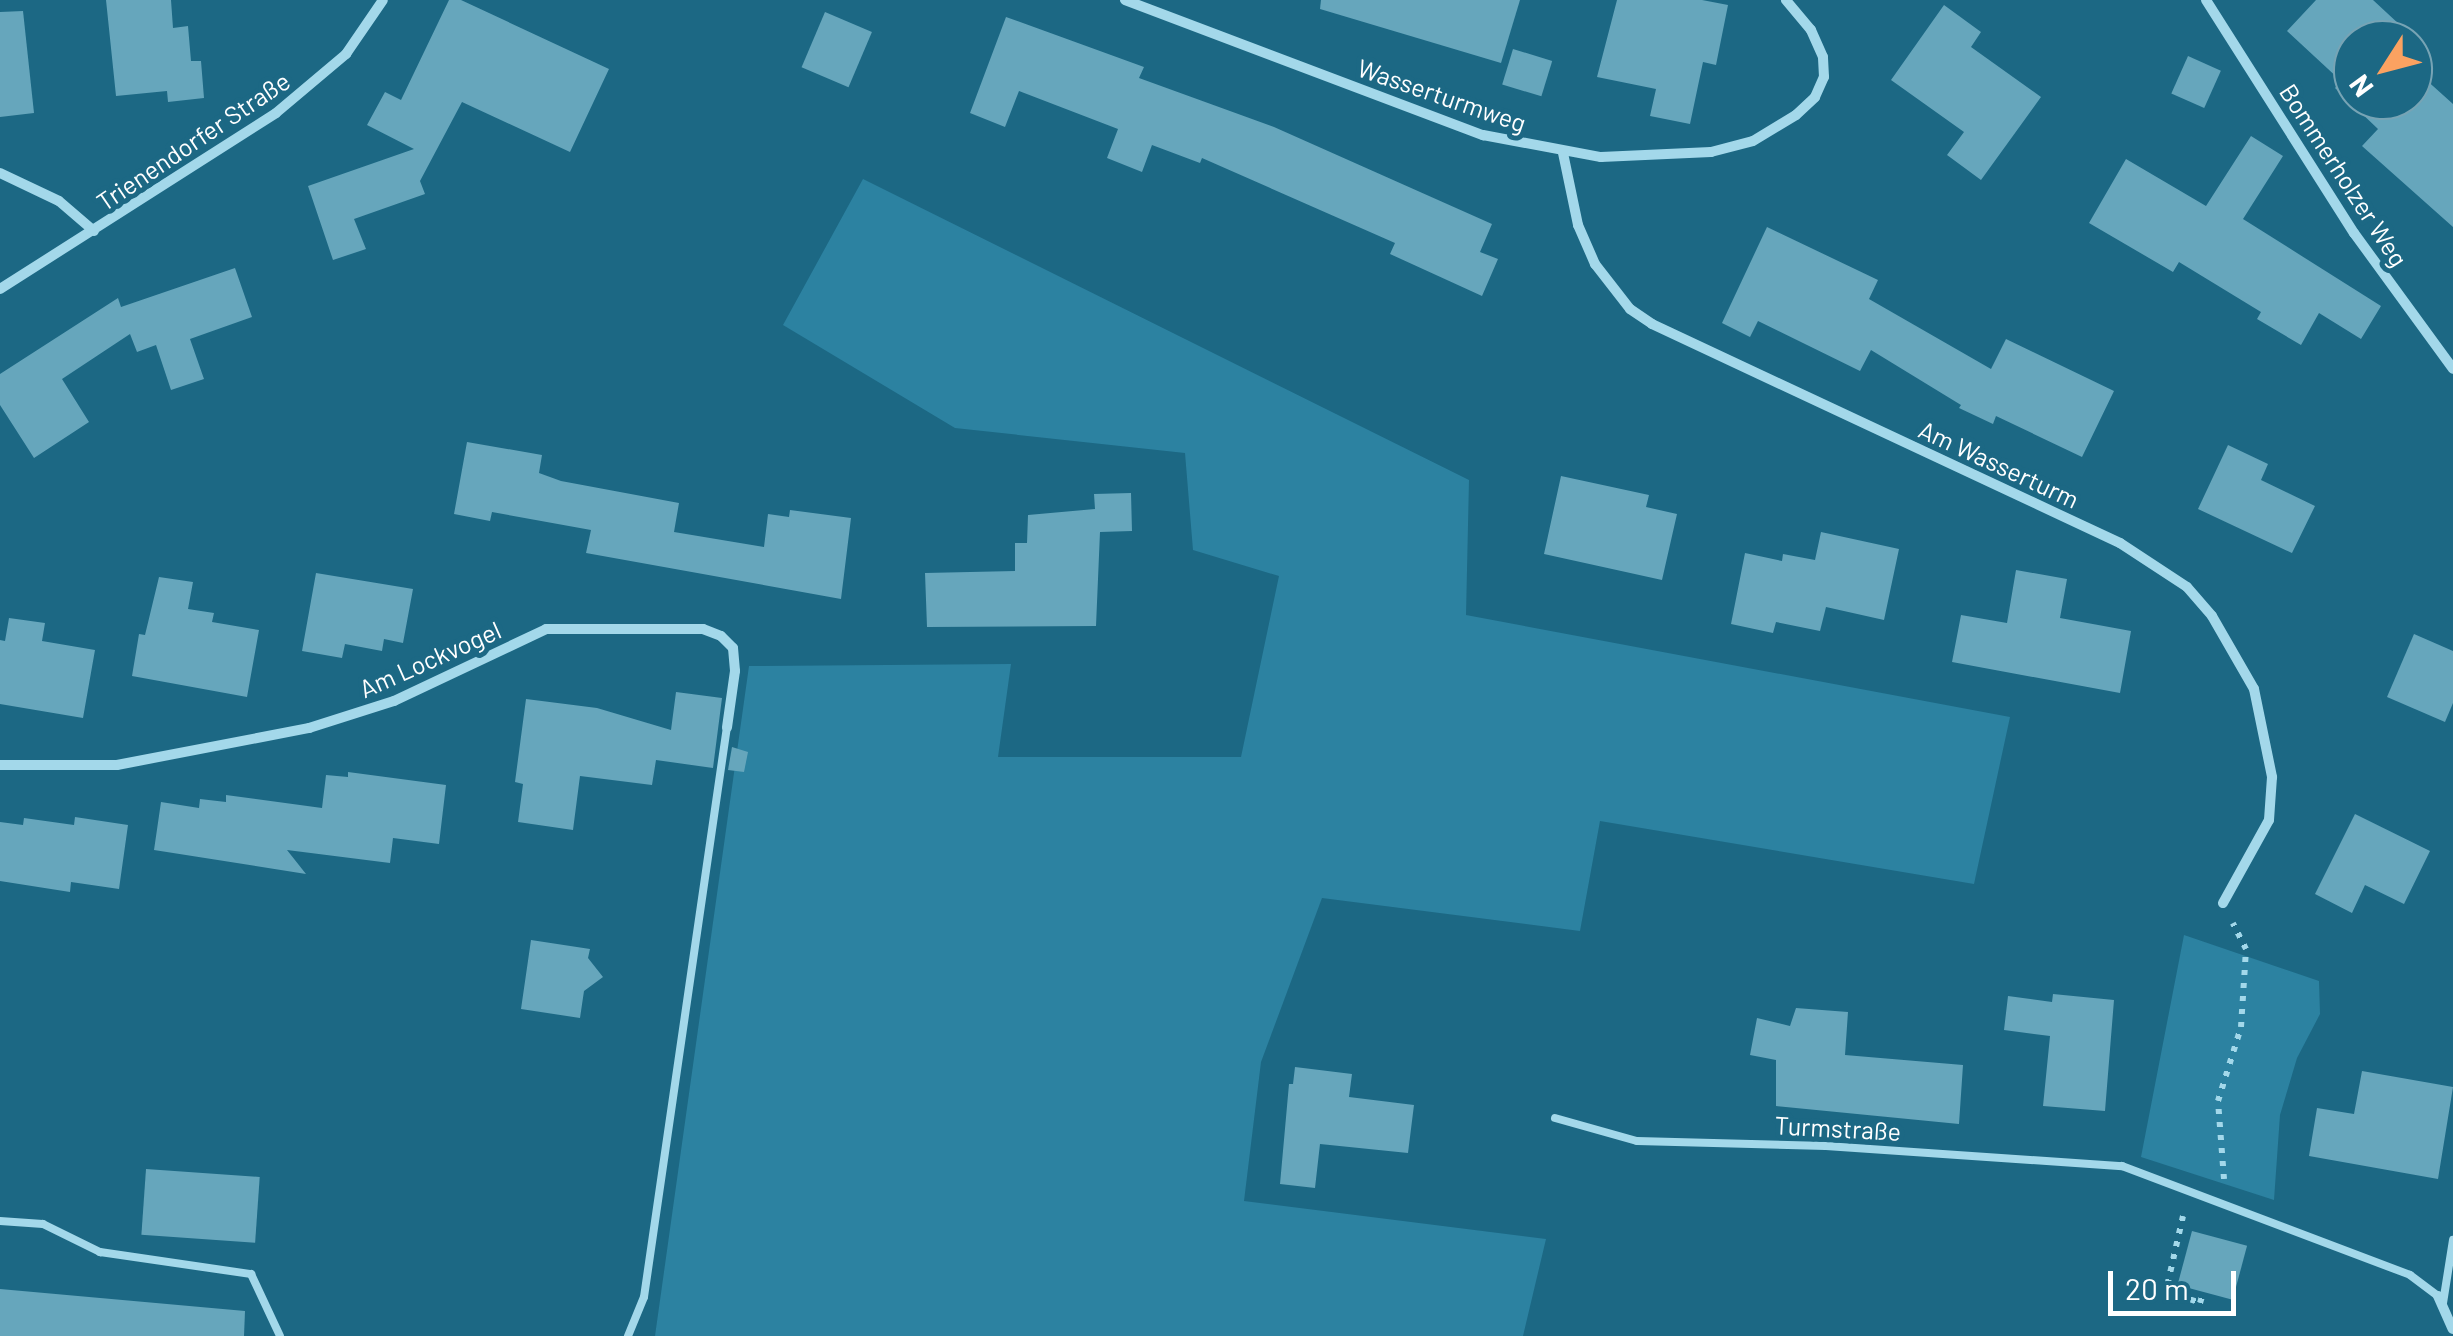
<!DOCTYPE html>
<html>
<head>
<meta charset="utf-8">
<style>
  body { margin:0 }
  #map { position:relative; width:2453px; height:1336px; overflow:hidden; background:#1c6884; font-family:Barlow,sans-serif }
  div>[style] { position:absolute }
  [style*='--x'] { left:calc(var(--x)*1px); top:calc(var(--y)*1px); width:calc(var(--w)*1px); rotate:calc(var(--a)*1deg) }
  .green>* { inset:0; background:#2c82a1 }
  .building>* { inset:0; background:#66a6bc; transform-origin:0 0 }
  .path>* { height:6px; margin-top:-3px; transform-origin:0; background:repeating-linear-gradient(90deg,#a3d8ea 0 5px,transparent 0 13px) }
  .service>* { height:8px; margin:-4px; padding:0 4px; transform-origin:4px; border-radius:4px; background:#a3d8ea }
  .minor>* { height:10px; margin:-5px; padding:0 5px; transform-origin:5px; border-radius:5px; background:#a3d8ea }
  span { translate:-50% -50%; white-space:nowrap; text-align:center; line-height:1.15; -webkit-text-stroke:10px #1c6884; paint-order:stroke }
  .street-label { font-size:25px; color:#fff }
  .north { position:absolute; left:2333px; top:20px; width:100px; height:100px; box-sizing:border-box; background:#1c6884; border:2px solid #77a4b5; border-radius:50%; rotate:234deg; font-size:28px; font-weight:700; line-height:40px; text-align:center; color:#fff }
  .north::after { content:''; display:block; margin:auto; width:35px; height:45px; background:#fba261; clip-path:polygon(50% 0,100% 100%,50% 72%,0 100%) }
  .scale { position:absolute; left:2108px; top:1271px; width:128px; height:45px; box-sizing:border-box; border:5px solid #fff; border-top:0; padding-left:12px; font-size:30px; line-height:35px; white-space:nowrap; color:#fff; -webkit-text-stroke:8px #1c6884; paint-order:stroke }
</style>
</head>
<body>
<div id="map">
  <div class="green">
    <div style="clip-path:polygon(863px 179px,1469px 480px,1466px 615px,2010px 717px,1974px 884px,1600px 821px,1580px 931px,1322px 898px,1261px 1062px,1244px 1201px,1546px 1239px,1523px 1336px,655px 1336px,749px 666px,1011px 664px,998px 757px,1241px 757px,1279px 576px,1193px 550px,1185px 453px,955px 428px,783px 325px)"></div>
    <div style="clip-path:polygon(2184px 935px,2319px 981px,2320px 1014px,2297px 1058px,2280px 1115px,2274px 1200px,2141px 1157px)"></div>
  </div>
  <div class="building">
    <div style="clip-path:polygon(106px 0,171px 0,173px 28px,188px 26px,191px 61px,201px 61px,204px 98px,168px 102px,167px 91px,116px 96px)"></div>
    <div style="clip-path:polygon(449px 0,461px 0,609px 69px,570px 152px,462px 102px,420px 181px,425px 194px,354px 219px,366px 249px,333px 260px,308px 186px,414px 149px,367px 125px,385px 92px,401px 100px)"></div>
    <div style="clip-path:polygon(1321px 0,1520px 0,1501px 63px,1320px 9px)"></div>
    <div style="clip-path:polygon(1617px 0,1702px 0,1728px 5px,1716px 65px,1703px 62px,1690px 124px,1650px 116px,1656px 89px,1597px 77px)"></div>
    <div style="clip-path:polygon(2316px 0,2373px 0,2414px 38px,2353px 40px,2353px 100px,2413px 100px,2413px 68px,2453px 104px,2453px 227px,2362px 146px,2378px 129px,2335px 88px,2341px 81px,2287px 31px)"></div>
    <div style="clip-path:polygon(1944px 5px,1981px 32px,1971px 47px,2041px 97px,1981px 180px,1947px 155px,1964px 132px,1891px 80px)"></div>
    <div style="clip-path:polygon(23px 11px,34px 113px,0 117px,0 12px)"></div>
    <div style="left:825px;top:12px;width:51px;height:60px;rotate:23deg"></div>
    <div style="clip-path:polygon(1006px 17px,1144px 67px,1139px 78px,1274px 127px,1492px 224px,1480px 252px,1498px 259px,1482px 296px,1390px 254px,1395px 243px,1202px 158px,1200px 163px,1152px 145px,1142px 172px,1107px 158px,1118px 129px,1019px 91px,1005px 127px,970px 113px)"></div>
    <div style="left:1513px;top:49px;width:41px;height:37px;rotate:17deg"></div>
    <div style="left:2188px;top:56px;width:36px;height:41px;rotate:24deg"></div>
    <div style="clip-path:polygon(2251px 136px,2283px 156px,2243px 219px,2381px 306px,2361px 339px,2319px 313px,2301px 345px,2257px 319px,2261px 312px,2179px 262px,2173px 272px,2089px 223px,2126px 159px,2206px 206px)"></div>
    <div style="clip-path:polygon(1767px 227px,1878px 280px,1869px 299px,1991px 369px,2006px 339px,2114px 391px,2082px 457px,1996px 416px,1993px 424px,1959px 408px,1961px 405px,1871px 350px,1860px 371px,1758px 321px,1750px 337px,1722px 323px)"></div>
    <div style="clip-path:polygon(235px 268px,252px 317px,190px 339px,204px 379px,171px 390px,156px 345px,137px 352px,130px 334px,62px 379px,89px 422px,34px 458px,0 405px,0 374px,118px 298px,121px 307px)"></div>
    <div style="clip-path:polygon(467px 442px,542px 455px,539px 473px,561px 481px,679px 503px,674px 532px,764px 547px,768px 514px,789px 517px,790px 510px,851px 518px,841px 599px,586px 553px,591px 530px,492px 512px,490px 521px,454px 514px)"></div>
    <div style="clip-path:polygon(2228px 445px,2268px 464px,2261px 480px,2315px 506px,2292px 553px,2198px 509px)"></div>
    <div style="clip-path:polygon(1561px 476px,1649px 495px,1646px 507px,1677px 514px,1662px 580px,1544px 554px)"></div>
    <div style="clip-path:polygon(1131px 493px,1132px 531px,1100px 532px,1096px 626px,927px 627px,925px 573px,1015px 571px,1015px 543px,1027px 543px,1028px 515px,1095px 509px,1094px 494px)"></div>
    <div style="clip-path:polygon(1821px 532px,1899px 549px,1884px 620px,1826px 607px,1820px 631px,1776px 622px,1773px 633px,1731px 624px,1745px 553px,1782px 561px,1783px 554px,1815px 560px)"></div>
    <div style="clip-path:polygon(2016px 570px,2067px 579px,2060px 618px,2131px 631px,2120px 693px,1952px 662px,1961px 615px,2007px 623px)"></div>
    <div style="clip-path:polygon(316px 573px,413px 589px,403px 643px,384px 639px,382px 651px,345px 644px,342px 658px,302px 651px)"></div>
    <div style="clip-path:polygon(159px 577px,193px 582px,188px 609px,214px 613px,212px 622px,259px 630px,247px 697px,132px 676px,139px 634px,145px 635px)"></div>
    <div style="clip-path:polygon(9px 618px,45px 623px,42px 641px,95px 650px,83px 718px,0 704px,0 640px,5px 641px)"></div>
    <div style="clip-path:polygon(2414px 634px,2453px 651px,2453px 703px,2445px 722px,2387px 697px)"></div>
    <div style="clip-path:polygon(676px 692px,722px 698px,713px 768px,656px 760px,652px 785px,580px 776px,573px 830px,518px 822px,523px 784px,515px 782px,526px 699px,597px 708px,671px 730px)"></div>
    <div style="clip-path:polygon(732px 747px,748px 752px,744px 772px,728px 770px)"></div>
    <div style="clip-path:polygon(348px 772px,446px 785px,439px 844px,393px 838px,390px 863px,287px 850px,306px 874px,154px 850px,161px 802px,199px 808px,200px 799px,226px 802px,226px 795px,322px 808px,326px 775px,348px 777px)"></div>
    <div style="clip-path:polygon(2355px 814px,2430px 851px,2404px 904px,2365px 885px,2352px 913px,2315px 894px)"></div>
    <div style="clip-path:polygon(75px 817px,128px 825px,119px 889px,71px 882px,70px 892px,0 881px,0 822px,23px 825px,24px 818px,74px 825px)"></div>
    <div style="clip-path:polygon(531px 940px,590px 949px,588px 958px,603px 977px,584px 991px,580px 1018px,521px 1009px)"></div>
    <div style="clip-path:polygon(2053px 994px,2114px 1000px,2105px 1111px,2043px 1106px,2050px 1036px,2004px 1030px,2008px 996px,2052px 1002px)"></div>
    <div style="clip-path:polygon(1796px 1008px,1848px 1012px,1845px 1055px,1963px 1065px,1959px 1124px,1776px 1106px,1776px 1060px,1750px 1055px,1757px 1018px,1790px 1026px)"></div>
    <div style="clip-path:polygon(1295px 1067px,1352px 1074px,1349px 1097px,1414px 1105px,1408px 1153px,1320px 1144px,1315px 1188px,1280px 1184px,1289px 1084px,1293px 1084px)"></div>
    <div style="clip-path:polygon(2362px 1071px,2453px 1087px,2438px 1179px,2309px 1156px,2317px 1108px,2354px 1114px)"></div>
    <div style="left:146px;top:1169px;width:114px;height:66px;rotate:4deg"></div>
    <div style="left:2192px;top:1231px;width:57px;height:56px;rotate:15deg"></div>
    <div style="clip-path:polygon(0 1289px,245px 1311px,244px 1336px,0 1336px)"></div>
  </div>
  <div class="path">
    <div style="--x:2224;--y:1179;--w:78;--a:-94.4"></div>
    <div style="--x:2218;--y:1101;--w:77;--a:-72.7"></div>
    <div style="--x:2241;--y:1027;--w:78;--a:-86.3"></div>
    <div style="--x:2246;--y:949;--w:29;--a:-117"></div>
    <div style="--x:2183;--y:1216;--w:77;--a:102.8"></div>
    <div style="--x:2166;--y:1291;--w:36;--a:19"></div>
    <div style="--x:2200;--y:1303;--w:10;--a:-73"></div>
  </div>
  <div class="service">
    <div style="--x:1555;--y:1118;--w:85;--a:15.7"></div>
    <div style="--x:1637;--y:1141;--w:189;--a:1.5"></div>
    <div style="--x:1826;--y:1146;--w:297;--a:3.9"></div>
    <div style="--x:2122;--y:1166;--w:308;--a:20.7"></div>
    <div style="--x:2410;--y:1275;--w:35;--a:37"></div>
    <div style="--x:0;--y:1221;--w:43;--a:4"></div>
    <div style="--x:43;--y:1224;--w:64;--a:26.2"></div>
    <div style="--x:100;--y:1252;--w:153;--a:8.3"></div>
    <div style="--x:251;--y:1274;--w:68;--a:64.9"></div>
    <div style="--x:2443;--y:1303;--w:64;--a:-81"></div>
    <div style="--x:628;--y:1336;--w:42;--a:-67.7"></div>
    <div style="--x:644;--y:1297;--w:576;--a:-81.72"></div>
  </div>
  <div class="minor">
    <div style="--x:1125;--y:0;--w:383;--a:20.7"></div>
    <div style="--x:1483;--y:135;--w:120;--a:10.6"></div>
    <div style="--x:1601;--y:157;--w:110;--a:-2.6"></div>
    <div style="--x:1711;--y:152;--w:43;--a:-14.7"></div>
    <div style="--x:1753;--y:141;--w:50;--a:-31.2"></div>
    <div style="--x:1796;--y:115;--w:26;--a:-43"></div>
    <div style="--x:1815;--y:97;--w:22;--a:-66"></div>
    <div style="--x:1824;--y:77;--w:20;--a:-93"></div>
    <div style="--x:1823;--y:57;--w:30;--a:-114"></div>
    <div style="--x:1811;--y:30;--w:39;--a:-130"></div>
    <div style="--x:2206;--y:0;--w:276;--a:57.6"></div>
    <div style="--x:2354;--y:233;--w:168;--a:53.9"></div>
    <div style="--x:1563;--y:153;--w:74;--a:78.2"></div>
    <div style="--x:1578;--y:225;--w:43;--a:66.4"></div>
    <div style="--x:1595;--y:264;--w:57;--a:52.1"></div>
    <div style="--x:1630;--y:309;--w:27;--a:34"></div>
    <div style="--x:1652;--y:324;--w:517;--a:25.08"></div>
    <div style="--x:2120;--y:543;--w:80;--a:33.3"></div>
    <div style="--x:2187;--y:587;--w:38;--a:49"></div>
    <div style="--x:2212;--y:616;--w:84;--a:60.1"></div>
    <div style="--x:2254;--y:689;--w:90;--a:78.4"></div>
    <div style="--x:2272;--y:777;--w:43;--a:94"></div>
    <div style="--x:2269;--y:820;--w:95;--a:119"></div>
    <div style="--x:0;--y:173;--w:65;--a:25.4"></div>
    <div style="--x:59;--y:201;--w:46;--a:40.6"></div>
    <div style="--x:0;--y:289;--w:327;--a:-32.5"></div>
    <div style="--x:276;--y:113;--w:92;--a:-40.1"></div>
    <div style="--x:346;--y:54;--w:65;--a:-55.6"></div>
    <div style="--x:0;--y:765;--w:117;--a:0"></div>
    <div style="--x:117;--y:765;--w:196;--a:-10.9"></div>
    <div style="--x:309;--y:728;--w:89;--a:-17.6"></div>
    <div style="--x:394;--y:701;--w:168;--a:-25.3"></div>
    <div style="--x:546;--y:629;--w:157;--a:0"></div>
    <div style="--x:703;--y:629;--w:19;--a:21"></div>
    <div style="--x:721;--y:636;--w:17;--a:45"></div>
    <div style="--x:733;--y:648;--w:23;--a:85"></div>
    <div style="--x:735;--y:671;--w:57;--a:98.1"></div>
    <div style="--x:2438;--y:1296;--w:36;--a:66"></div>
  </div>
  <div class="street-label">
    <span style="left:1442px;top:95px;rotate:19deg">Wasserturmweg</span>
    <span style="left:193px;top:141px;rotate:-34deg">Trienendorfer Straße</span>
    <span style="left:2344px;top:175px;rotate:57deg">Bommerholzer Weg</span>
    <span style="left:1999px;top:464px;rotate:25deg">Am Wasserturm</span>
    <span style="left:430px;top:659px;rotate:-24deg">Am Lockvogel</span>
    <span style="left:1838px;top:1128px;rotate:3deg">Turmstraße</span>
  </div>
  <div class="north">N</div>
  <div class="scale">20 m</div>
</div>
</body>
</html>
